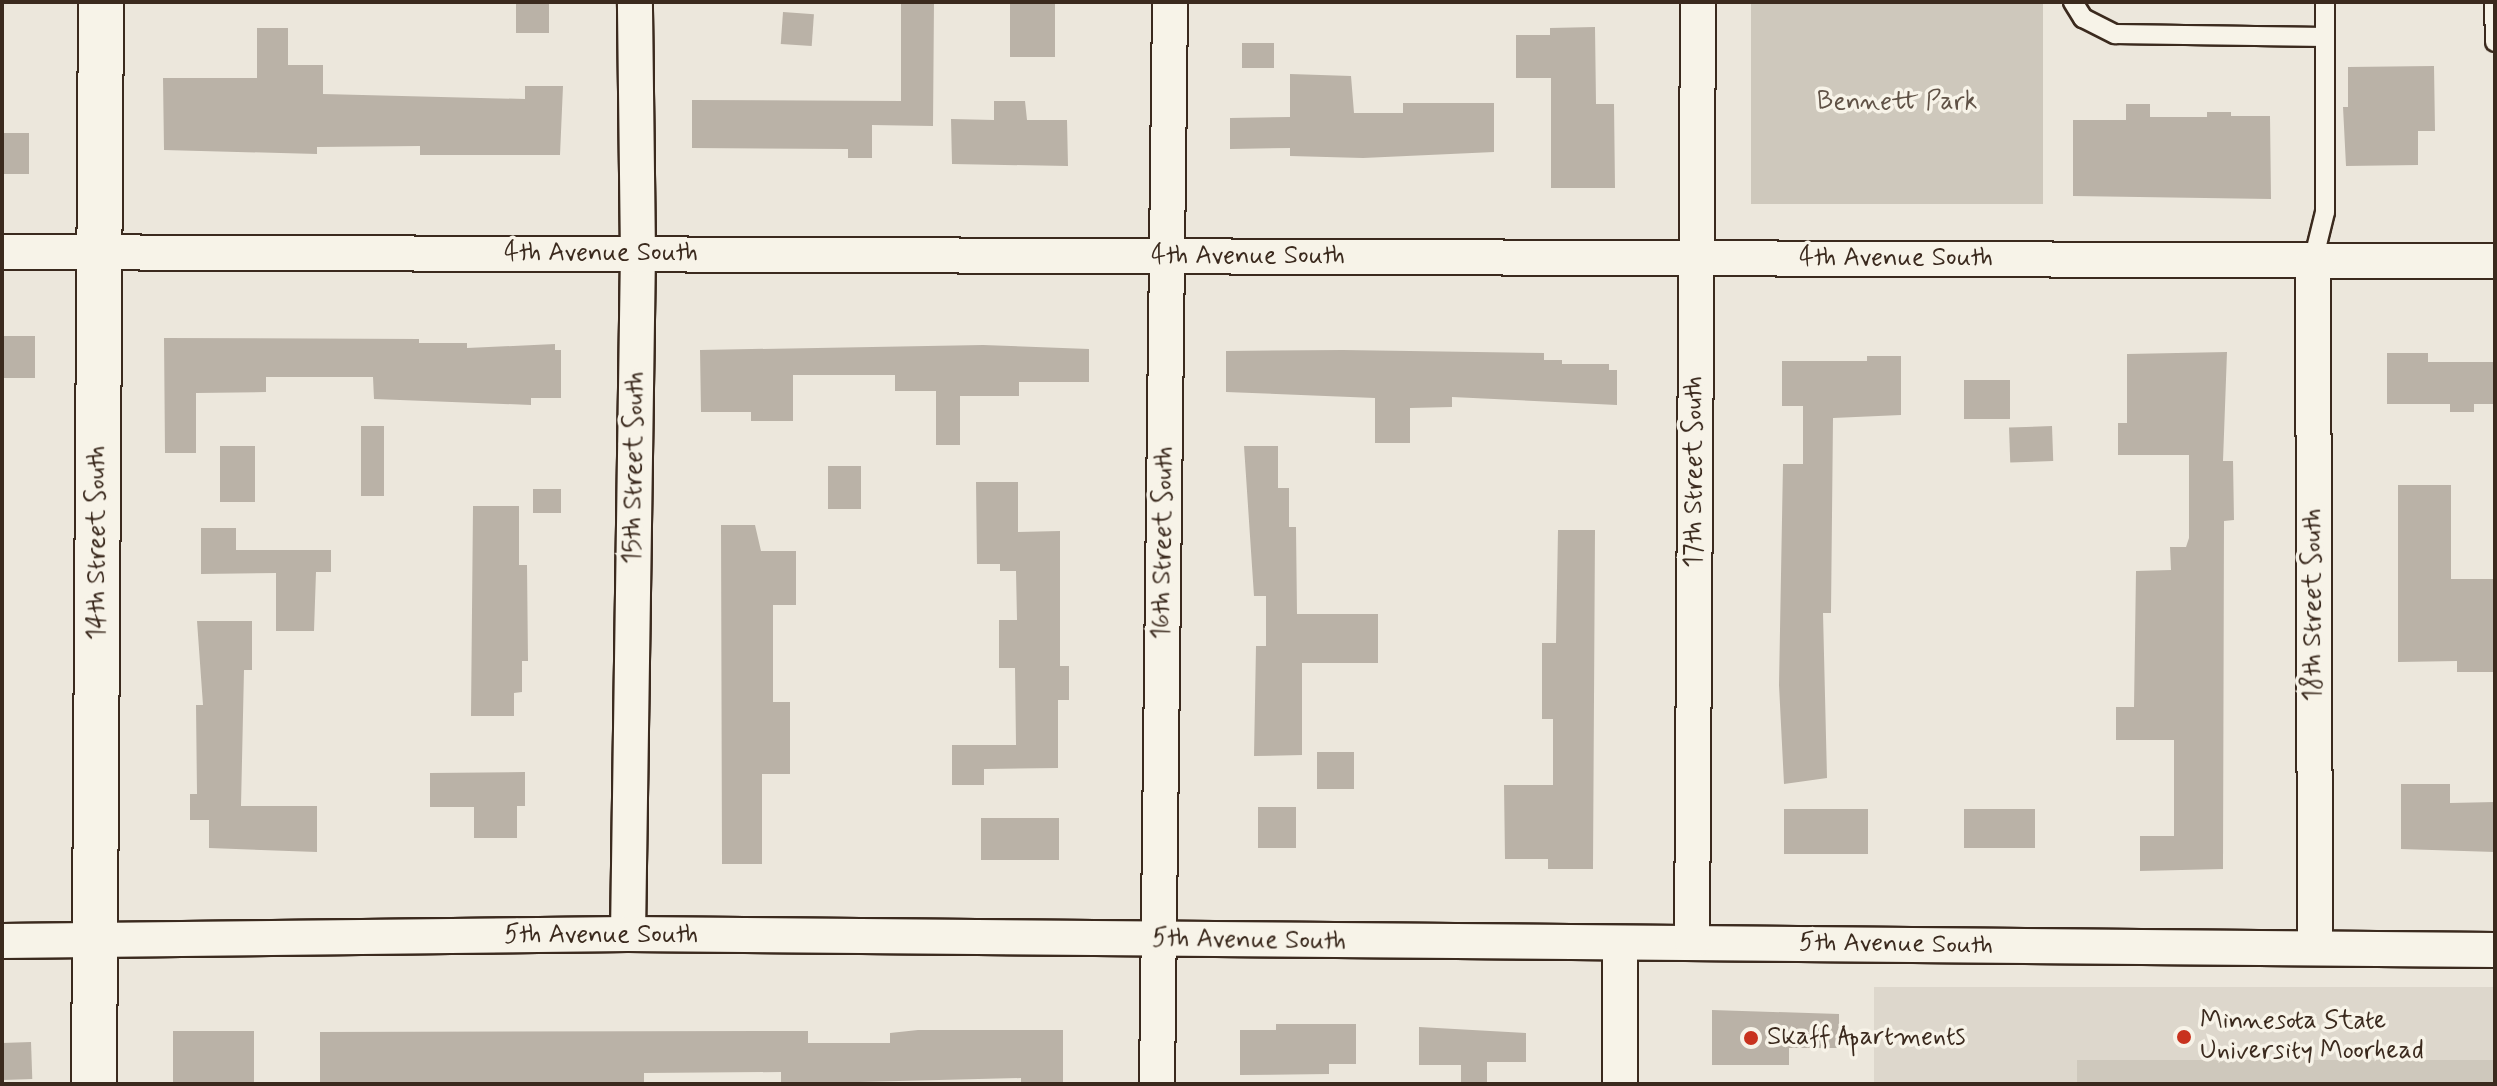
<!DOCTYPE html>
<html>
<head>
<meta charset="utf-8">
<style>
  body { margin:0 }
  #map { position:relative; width:2497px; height:1086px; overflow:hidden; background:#ece7dc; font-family:Mynerve,sans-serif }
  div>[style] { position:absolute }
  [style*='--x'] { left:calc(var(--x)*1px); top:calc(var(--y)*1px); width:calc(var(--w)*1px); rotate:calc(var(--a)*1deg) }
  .built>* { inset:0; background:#ddd7cc; transform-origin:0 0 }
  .green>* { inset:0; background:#cec8bc; transform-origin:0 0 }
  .building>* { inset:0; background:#bab2a7; transform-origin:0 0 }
  .roads { filter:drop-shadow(2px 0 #3b2a1e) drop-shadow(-2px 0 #3b2a1e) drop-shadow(0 2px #3b2a1e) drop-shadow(0 -2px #3b2a1e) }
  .service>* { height:18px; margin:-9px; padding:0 9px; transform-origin:9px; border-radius:9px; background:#f7f3e8 }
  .minor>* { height:34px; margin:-17px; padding:0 17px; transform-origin:17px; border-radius:17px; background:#f7f3e8 }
  .tertiary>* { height:44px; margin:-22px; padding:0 22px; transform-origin:22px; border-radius:22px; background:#f7f3e8 }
  .dots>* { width:22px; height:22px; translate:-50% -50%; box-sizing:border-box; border:4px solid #f7f3e8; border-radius:50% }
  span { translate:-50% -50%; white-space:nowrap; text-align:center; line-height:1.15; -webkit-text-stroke:7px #f7f3e8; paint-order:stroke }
  .park-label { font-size:26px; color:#605246 }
  .street-label { font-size:26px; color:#3b2a1e }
  .poi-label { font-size:26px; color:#3b2a1e }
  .left { translate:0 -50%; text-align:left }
  .frame { position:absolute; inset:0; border:4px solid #3b2a1e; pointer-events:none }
</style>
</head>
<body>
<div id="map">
  <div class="built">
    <div style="left:1874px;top:987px;width:621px;height:97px"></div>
  </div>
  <div class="green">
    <div style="left:1751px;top:2px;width:292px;height:202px"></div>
    <div style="left:2495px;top:1060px;width:24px;height:418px;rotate:90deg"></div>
  </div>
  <div class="building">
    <div style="left:516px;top:2px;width:33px;height:31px"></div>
    <div style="clip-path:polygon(901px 2px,934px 2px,933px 126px,872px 125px,872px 158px,848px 158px,848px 149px,692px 148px,692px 100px,901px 101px)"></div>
    <div style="left:1010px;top:2px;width:45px;height:55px"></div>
    <div style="left:783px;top:12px;width:31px;height:32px;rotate:4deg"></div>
    <div style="clip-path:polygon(1595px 27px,1596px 104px,1614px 104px,1615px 188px,1551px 188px,1551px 78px,1516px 78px,1516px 35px,1550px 35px,1550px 28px)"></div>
    <div style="clip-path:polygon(257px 28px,288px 28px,288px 65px,323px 65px,323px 94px,525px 99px,525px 86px,563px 86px,560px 155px,420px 155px,420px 146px,317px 147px,317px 154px,164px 150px,163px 78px,257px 78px)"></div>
    <div style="left:1242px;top:43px;width:32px;height:25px"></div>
    <div style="clip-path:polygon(2434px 66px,2435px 131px,2418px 131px,2418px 165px,2346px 166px,2343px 107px,2348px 107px,2348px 67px)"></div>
    <div style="clip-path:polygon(1290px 74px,1351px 76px,1354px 113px,1403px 113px,1403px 103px,1494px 103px,1494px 152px,1363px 158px,1290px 156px,1290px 148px,1230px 149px,1230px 118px,1290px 117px)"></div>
    <div style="clip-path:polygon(994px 101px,1025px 101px,1027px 120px,1067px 120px,1068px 166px,952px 164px,951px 119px,994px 120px)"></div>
    <div style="clip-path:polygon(2126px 104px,2150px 104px,2150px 117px,2207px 117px,2207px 112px,2231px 112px,2231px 116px,2270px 116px,2271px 199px,2073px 196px,2073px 120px,2126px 120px)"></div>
    <div style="left:2px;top:133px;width:27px;height:41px"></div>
    <div style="left:2px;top:336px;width:33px;height:42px"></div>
    <div style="clip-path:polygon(164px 338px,419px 339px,419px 343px,467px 343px,467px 348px,555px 344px,555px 350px,561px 350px,561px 398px,531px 398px,531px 405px,374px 399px,373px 377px,266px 377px,266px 392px,196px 393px,196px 453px,165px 453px)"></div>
    <div style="clip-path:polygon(983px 345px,1089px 349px,1089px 382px,1019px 382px,1019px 396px,960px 396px,960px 445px,936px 445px,936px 391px,895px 391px,895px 375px,793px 375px,793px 421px,751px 421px,751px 412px,701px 412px,700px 350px)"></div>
    <div style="clip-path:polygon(1343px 350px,1544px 353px,1544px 360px,1562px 360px,1562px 364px,1609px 364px,1609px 370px,1617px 370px,1617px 405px,1452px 397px,1452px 407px,1410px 408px,1410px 443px,1375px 443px,1375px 398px,1226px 392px,1226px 351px)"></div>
    <div style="clip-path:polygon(2227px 352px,2223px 461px,2233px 461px,2234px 520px,2224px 521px,2223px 869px,2140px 871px,2140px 836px,2174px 836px,2174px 740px,2116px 740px,2116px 707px,2134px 707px,2136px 571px,2171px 570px,2170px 547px,2186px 547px,2189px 538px,2189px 455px,2118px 455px,2118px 423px,2127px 423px,2127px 354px)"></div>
    <div style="clip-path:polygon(2387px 353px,2428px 353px,2428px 362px,2495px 362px,2495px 404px,2474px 404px,2474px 412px,2450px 412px,2450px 404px,2387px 404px)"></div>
    <div style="clip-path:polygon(1867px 356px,1901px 356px,1901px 415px,1833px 418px,1831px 613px,1823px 613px,1827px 778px,1784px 784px,1779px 685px,1783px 464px,1803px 464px,1803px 406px,1782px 406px,1782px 361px,1867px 361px)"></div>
    <div style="left:1964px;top:380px;width:46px;height:39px"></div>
    <div style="left:361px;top:426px;width:23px;height:70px"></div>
    <div style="left:2052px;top:426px;width:35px;height:43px;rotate:88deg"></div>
    <div style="left:220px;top:446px;width:35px;height:56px"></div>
    <div style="clip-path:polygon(1244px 446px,1278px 446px,1278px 488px,1289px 488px,1289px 527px,1296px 527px,1297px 614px,1378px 614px,1378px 663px,1302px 663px,1302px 755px,1254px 756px,1256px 646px,1266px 646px,1266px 596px,1254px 596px)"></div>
    <div style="left:828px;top:466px;width:33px;height:43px"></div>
    <div style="clip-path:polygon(976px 482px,1018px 482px,1018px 532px,1060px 531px,1060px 666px,1069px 666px,1069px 700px,1058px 700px,1058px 768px,984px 769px,984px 785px,952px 785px,952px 745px,1016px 745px,1015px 668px,999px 668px,999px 620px,1017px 620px,1016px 571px,1000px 571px,1000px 564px,977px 564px)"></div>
    <div style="clip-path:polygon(2398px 485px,2451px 485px,2451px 579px,2495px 579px,2495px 672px,2457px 672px,2457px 661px,2398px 662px)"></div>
    <div style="left:533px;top:489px;width:28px;height:24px"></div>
    <div style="clip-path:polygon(473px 506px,519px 506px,519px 565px,527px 565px,528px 661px,522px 661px,522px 692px,514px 693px,514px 716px,471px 716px)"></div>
    <div style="clip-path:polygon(721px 525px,755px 525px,761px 551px,796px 551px,796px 605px,773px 605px,773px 702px,790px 702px,790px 774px,762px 774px,762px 864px,722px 864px)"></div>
    <div style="clip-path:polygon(201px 528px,236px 528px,236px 550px,331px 550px,331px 572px,316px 572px,314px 631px,276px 631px,276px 573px,201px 574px)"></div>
    <div style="clip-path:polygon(1558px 530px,1595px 530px,1593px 869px,1548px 869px,1548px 859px,1505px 859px,1504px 785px,1553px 785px,1553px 719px,1542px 719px,1542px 643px,1556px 643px)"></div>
    <div style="clip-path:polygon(197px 621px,252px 621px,252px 670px,244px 670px,241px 806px,317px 806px,317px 852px,209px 848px,209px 820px,190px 820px,190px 794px,197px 794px,196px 705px,203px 705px)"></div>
    <div style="left:1317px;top:752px;width:37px;height:37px"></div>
    <div style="clip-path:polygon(525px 772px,525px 806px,517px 806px,517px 838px,474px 838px,474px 807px,430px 807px,430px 773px)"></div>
    <div style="clip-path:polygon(2401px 784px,2450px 784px,2450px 803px,2495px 802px,2495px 852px,2401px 849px)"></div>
    <div style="left:1258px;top:807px;width:38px;height:41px"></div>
    <div style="left:1784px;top:809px;width:84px;height:45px"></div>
    <div style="left:1964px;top:809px;width:71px;height:39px"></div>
    <div style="left:981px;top:818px;width:78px;height:42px"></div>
    <div style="clip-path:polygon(1712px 1010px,1839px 1014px,1839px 1048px,1789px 1048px,1789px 1065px,1712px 1065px)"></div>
    <div style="clip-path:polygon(1276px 1024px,1356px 1024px,1356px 1064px,1329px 1064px,1329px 1074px,1240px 1075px,1240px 1030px,1276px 1030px)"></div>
    <div style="clip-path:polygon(1419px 1027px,1526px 1033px,1526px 1062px,1487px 1062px,1487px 1084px,1461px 1084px,1461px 1065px,1419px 1065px)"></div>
    <div style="clip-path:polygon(918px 1030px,1063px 1030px,1063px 1084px,1021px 1084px,1021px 1078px,781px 1084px,781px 1072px,644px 1073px,644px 1083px,320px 1084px,320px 1032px,808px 1031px,808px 1043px,890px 1043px,890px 1033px)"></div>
    <div style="left:173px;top:1031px;width:81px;height:53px"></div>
    <div style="left:31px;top:1042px;width:37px;height:29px;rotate:88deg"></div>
  </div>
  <div class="roads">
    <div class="service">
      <div style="--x:2073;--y:2;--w:19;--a:58"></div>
      <div style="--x:2083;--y:18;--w:36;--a:27"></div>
      <div style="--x:2115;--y:34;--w:210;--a:0.8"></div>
      <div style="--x:2494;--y:2;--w:40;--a:88.6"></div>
      <div style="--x:2313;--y:261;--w:50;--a:-76.2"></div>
      <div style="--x:2325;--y:212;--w:210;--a:-90"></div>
    </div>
    <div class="minor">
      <div style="--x:2;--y:252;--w:2493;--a:0.21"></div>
      <div style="--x:2313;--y:261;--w:687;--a:89.83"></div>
      <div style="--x:628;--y:934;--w:679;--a:-89.16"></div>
      <div style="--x:638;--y:255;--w:253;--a:-90.7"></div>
      <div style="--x:2;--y:941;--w:626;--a:-0.64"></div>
      <div style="--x:628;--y:934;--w:1867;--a:0.49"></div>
      <div style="--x:1692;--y:942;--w:940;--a:-89.63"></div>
      <div style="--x:1157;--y:1084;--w:1082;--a:-89.31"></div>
      <div style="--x:1620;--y:1084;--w:139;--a:-90"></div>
    </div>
    <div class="tertiary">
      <div style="--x:94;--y:1084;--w:1082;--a:-89.63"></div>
    </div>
  </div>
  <div class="dots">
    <div style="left:2184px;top:1037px;background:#c8321e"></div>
    <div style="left:1751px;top:1038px;background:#c8321e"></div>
  </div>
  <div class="park-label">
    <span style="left:1897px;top:103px">Bennett Park</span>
  </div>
  <div class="street-label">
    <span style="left:601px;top:254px">4th Avenue South</span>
    <span style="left:1248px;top:257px">4th Avenue South</span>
    <span style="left:1896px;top:259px">4th Avenue South</span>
    <span style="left:635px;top:468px;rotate:-89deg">15th Street South</span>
    <span style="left:1695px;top:472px;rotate:-90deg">17th Street South</span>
    <span style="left:98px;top:543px;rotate:-90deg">14th Street South</span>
    <span style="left:1164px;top:543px;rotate:-89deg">16th Street South</span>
    <span style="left:2314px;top:605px;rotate:-90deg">18th Street South</span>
    <span style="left:601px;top:936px">5th Avenue South</span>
    <span style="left:1249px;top:941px;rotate:1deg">5th Avenue South</span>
    <span style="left:1896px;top:945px;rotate:1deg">5th Avenue South</span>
  </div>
  <div class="poi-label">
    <span class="left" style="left:2200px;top:1037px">Minnesota State<br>University Moorhead</span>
    <span class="left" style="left:1767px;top:1038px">Skaff Apartments</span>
  </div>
  <div class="frame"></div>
</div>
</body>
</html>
